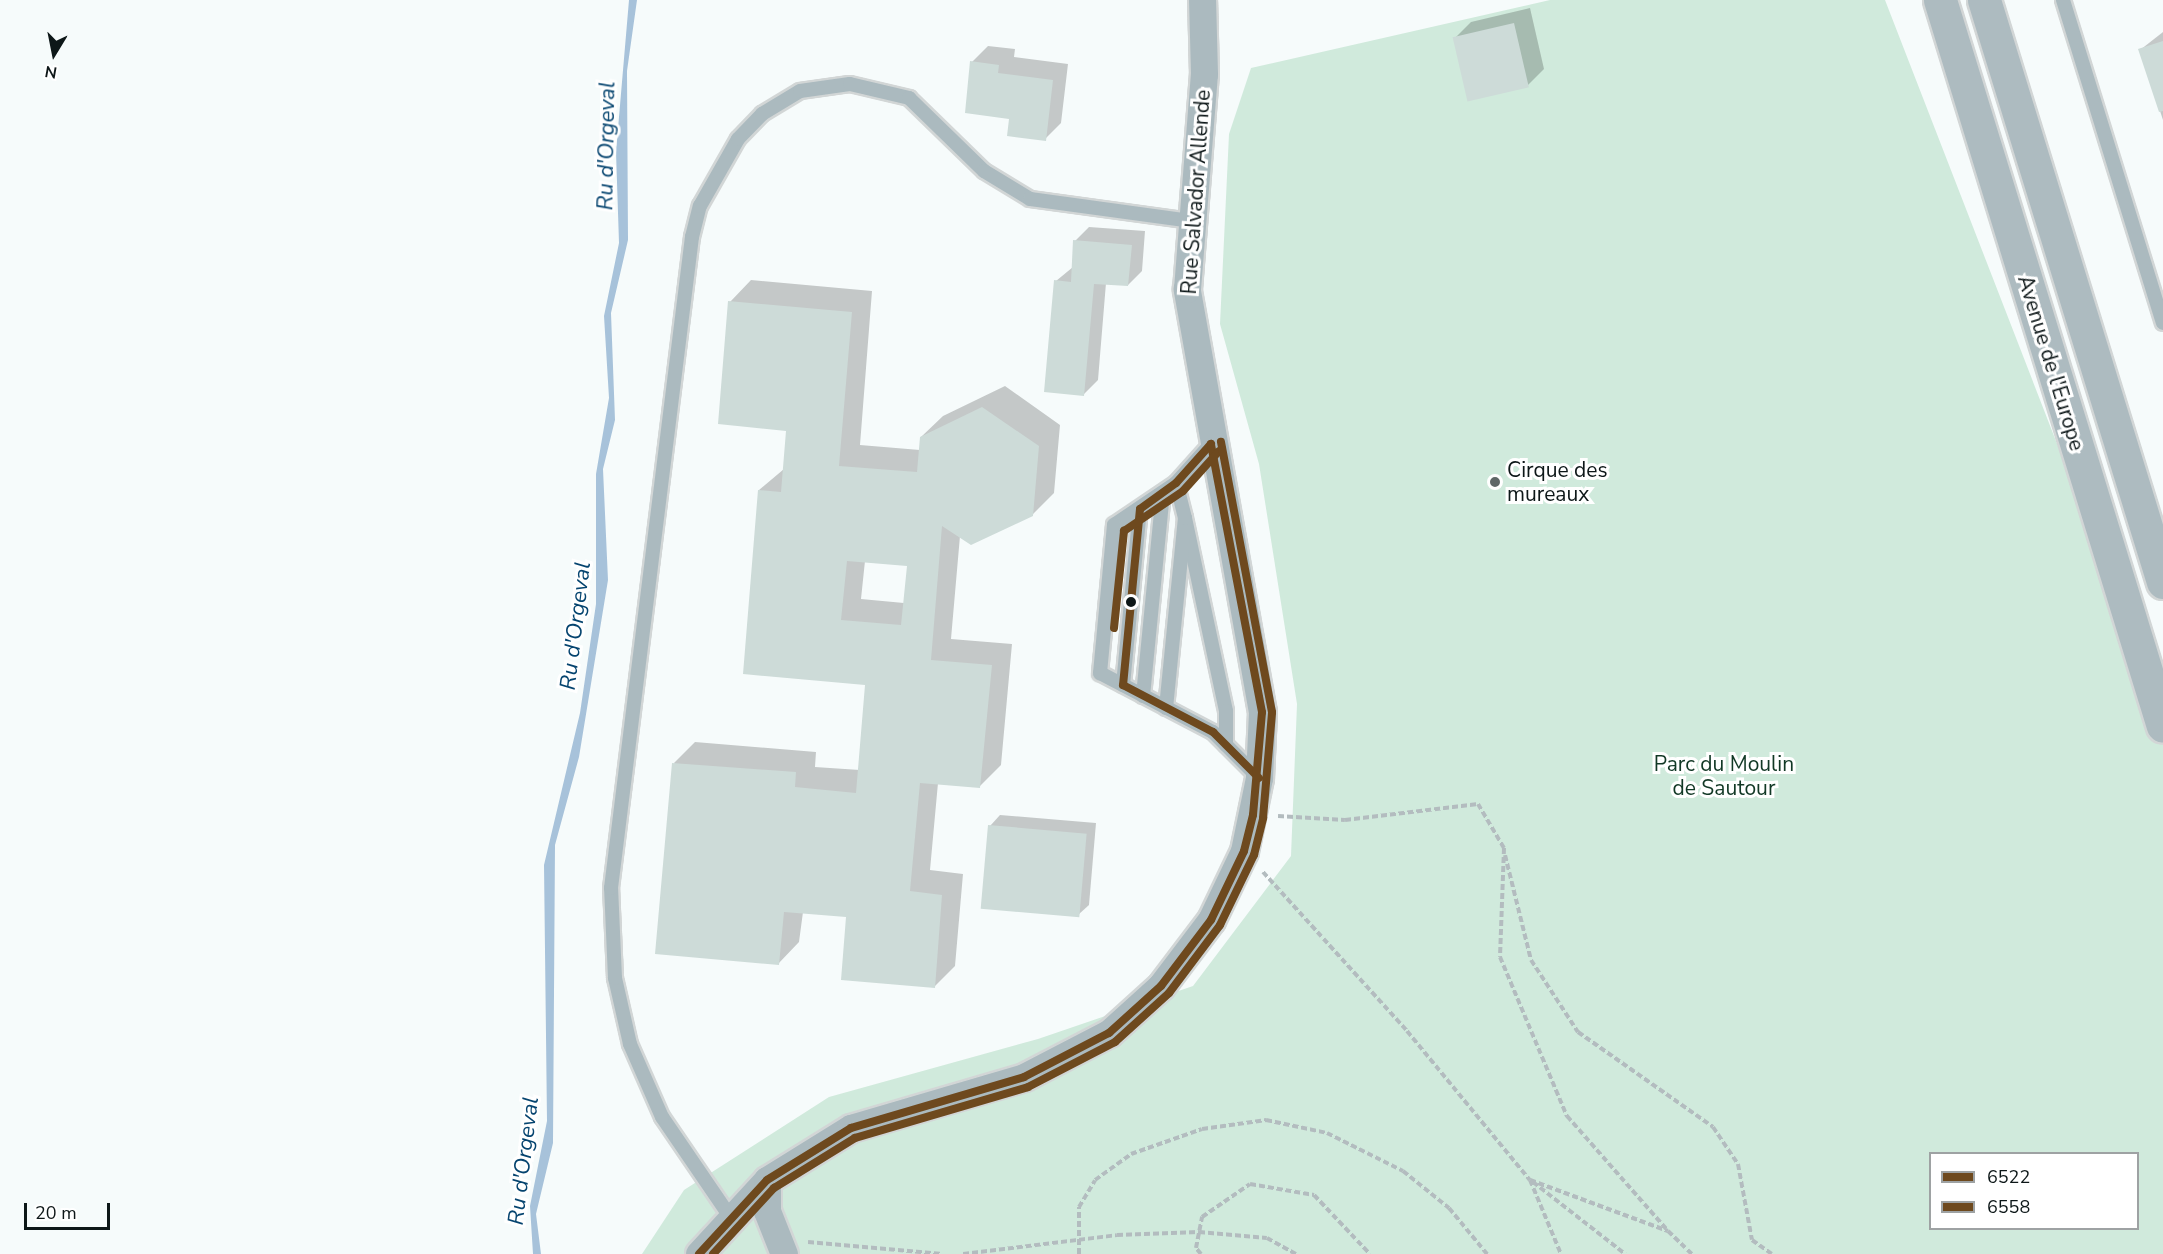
<!DOCTYPE html>
<html>
<head>
<meta charset="utf-8">
<style>
  body { margin:0 }
  #map { position:relative; width:2163px; height:1254px; overflow:hidden; background:#f6fbfb; font-family:"Nunito Sans",sans-serif }
  div>[style] { position:absolute }
  [style*='--x'] { left:calc(var(--x)*1px); top:calc(var(--y)*1px); width:calc(var(--w)*1px); rotate:calc(var(--a)*1deg) }
  .green>* { inset:0; background:#d0eadc }
  .water>* { inset:0; background:#a7c2da }
  .shadow>* { inset:0; background:#0003 }
  .building>* { inset:0; background:#cddbd8; transform-origin:0 0 }
  .path>* { height:4px; margin-top:-2px; transform-origin:0; background:repeating-linear-gradient(90deg,#b3bcbf 0 6px,transparent 0 9px) }
  .roads { filter:drop-shadow(2px 0 #d2d6d6) drop-shadow(-2px 0 #d2d6d6) drop-shadow(0 2px #d2d6d6) drop-shadow(0 -2px #d2d6d6) }
  .service>* { height:14px; margin:-7px; padding:0 7px; transform-origin:7px; border-radius:7px; background:#abbabf }
  .minor>* { height:27px; margin:-13.5px; padding:0 13.5px; transform-origin:13.5px; border-radius:13.5px; background:#abbabf }
  .primary>* { height:33px; margin:-16.5px; padding:0 16.5px; transform-origin:16.5px; border-radius:16.5px; background:#adbbc0 }
  .bus-1>* { height:8px; margin:-4px; padding:0 4px; transform-origin:4px; border-radius:4px; background:#6e491e }
  .bus-2>* { height:8px; margin:-4px; padding:0 4px; transform-origin:4px; border-radius:4px; background:#6e491e }
  .dots>* { width:16px; height:16px; translate:-50% -50%; box-sizing:border-box; border:3px solid #fff; border-radius:50% }
  span { translate:-50% -50%; white-space:nowrap; text-align:center; line-height:1.15; -webkit-text-stroke:6px #fff; paint-order:stroke }
  .street-label { font-size:21px; color:#0d1718 }
  .poi-label { font-size:21px; color:#0d1718 }
  .left { translate:0 -50%; text-align:left }
  .park-label { font-size:21px; color:#113825 }
  .water-label { font-size:22px; color:#05446f; font-style:italic }
  .legend { position:absolute; left:1929px; top:1152px; width:210px; height:78px; box-sizing:border-box; background:#fff; border:2px solid #9ea2a3; margin:0; padding:8px 10px; list-style:none; font-size:18px; color:#0d1718 }
  .legend li { display:flex; align-items:center; gap:12px; height:30px }
  .legend b { width:30px; border:2px solid #9ea2a3 }
  .north { position:absolute; left:24px; top:24px; width:60px; height:60px; -webkit-text-stroke:4px #fff; paint-order:stroke; rotate:190deg; font-size:16px; font-weight:700; line-height:24px; text-align:center; color:#0d1718 }
  .north::after { content:''; display:block; margin:auto; width:21px; height:27px; background:#0d1718; clip-path:polygon(50% 0,100% 100%,50% 72%,0 100%) }
  .scale { position:absolute; left:24px; top:1203px; width:86px; height:27px; box-sizing:border-box; border:3px solid #0d1718; border-top:0; padding-left:8px; font-size:18px; line-height:21px; white-space:nowrap; color:#0d1718; -webkit-text-stroke:4px #fff; paint-order:stroke }
</style>
</head>
<body>
<div id="map">
  <div class="green">
    <div style="clip-path:polygon(evenodd,1550px 0,1885px 0,2163px 717px,2163px 1254px,642px 1254px,684px 1190px,829px 1097px,1038px 1039px,1193px 986px,1291px 856px,1297px 704px,1259px 464px,1220px 324px,1229px 134px,1251px 68px,1550px 0,1930px 1154px,2138px 1154px,2138px 1228px,1930px 1228px,1930px 1154px)"></div>
  </div>
  <div class="water">
    <div style="clip-path:polygon(629px 0,637px 0,627px 71px,628px 240px,611px 313px,615px 420px,603px 469px,608px 580px,579px 757px,555px 845px,553px 1143px,536px 1214px,541px 1254px,533px 1254px,530px 1206px,547px 1121px,544px 865px,580px 713px,596px 604px,596px 474px,609px 398px,604px 316px,619px 243px,616px 152px)"></div>
  </div>
  <div class="shadow">
    <div style="clip-path:polygon(1530px 8px,1544px 69px,1528px 85px,1455px 38px,1471px 22px)"></div>
    <div style="clip-path:polygon(2163px 32px,2163px 120px,2140px 50px)"></div>
    <div style="clip-path:polygon(988px 46px,1015px 49px,1014px 57px,1068px 64px,1061px 123px,1045px 139px,1011px 118px,972px 62px)"></div>
    <div style="clip-path:polygon(1089px 227px,1145px 231px,1142px 271px,1128px 285px,1106px 283px,1098px 380px,1084px 394px,1056px 281px,1073px 267px,1075px 241px)"></div>
    <div style="clip-path:polygon(evenodd,751px 280px,872px 291px,860px 445px,920px 450px,921px 437px,943px 416px,1005px 386px,1060px 425px,1054px 493px,1033px 514px,960px 536px,951px 639px,1012px 644px,1001px 765px,980px 786px,938px 783px,930px 870px,963px 874px,955px 966px,934px 987px,848px 916px,803px 912px,799px 942px,778px 964px,674px 763px,695px 742px,816px 752px,815px 767px,860px 770px,867px 684px,759px 490px,784px 469px,788px 429px,730px 302px,751px 280px,865px 561px,908px 565px,904px 603px,861px 599px,865px 561px)"></div>
    <div style="clip-path:polygon(1000px 815px,1096px 823px,1089px 905px,1078px 915px,990px 826px)"></div>
  </div>
  <div class="building">
    <div style="left:1514px;top:23px;width:66px;height:63px;rotate:77deg"></div>
    <div style="clip-path:polygon(2163px 41px,2163px 111px,2159px 112px,2138px 49px)"></div>
    <div style="clip-path:polygon(970px 61px,999px 65px,998px 73px,1053px 80px,1046px 141px,1007px 136px,1009px 119px,965px 113px)"></div>
    <div style="clip-path:polygon(1073px 240px,1132px 245px,1128px 286px,1094px 284px,1084px 396px,1044px 392px,1054px 280px,1071px 282px)"></div>
    <div style="clip-path:polygon(evenodd,728px 301px,852px 312px,839px 466px,917px 472px,920px 437px,982px 407px,1039px 446px,1033px 516px,971px 545px,942px 526px,931px 660px,992px 665px,980px 788px,920px 783px,910px 891px,942px 895px,935px 988px,841px 980px,846px 917px,784px 912px,779px 965px,655px 954px,672px 763px,796px 772px,795px 787px,856px 793px,865px 685px,743px 674px,758px 490px,781px 492px,786px 431px,718px 424px,728px 301px,847px 561px,907px 566px,901px 625px,841px 620px,847px 561px)"></div>
    <div style="left:988px;top:825px;width:99px;height:84px;rotate:5deg"></div>
  </div>
  <div class="path">
    <div style="--x:1278;--y:816;--w:67;--a:3.4"></div>
    <div style="--x:1345;--y:820;--w:134;--a:-6.9"></div>
    <div style="--x:1478;--y:804;--w:51;--a:59.4"></div>
    <div style="--x:1504;--y:848;--w:109;--a:92.1"></div>
    <div style="--x:1500;--y:957;--w:173;--a:67.2"></div>
    <div style="--x:1567;--y:1116;--w:153;--a:48.7"></div>
    <div style="--x:1505;--y:855;--w:108;--a:76.1"></div>
    <div style="--x:1531;--y:960;--w:86;--a:56.9"></div>
    <div style="--x:1578;--y:1032;--w:165;--a:35.1"></div>
    <div style="--x:1713;--y:1127;--w:45;--a:56"></div>
    <div style="--x:1738;--y:1164;--w:77;--a:79.6"></div>
    <div style="--x:1752;--y:1240;--w:24;--a:35"></div>
    <div style="--x:1263;--y:872;--w:215;--a:47.8"></div>
    <div style="--x:1407;--y:1031;--w:193;--a:50.5"></div>
    <div style="--x:1530;--y:1180;--w:147;--a:20.3"></div>
    <div style="--x:1668;--y:1231;--w:33;--a:44"></div>
    <div style="--x:1530;--y:1180;--w:80;--a:67.3"></div>
    <div style="--x:1533;--y:1182;--w:117;--a:38"></div>
    <div style="--x:808;--y:1242;--w:135;--a:5.1"></div>
    <div style="--x:963;--y:1254;--w:155;--a:-7"></div>
    <div style="--x:1117;--y:1235;--w:82;--a:-2.1"></div>
    <div style="--x:1199;--y:1232;--w:68;--a:5"></div>
    <div style="--x:1267;--y:1238;--w:33;--a:29"></div>
    <div style="--x:1079;--y:1254;--w:47;--a:-90"></div>
    <div style="--x:1079;--y:1207;--w:31;--a:-59"></div>
    <div style="--x:1095;--y:1180;--w:44;--a:-35.8"></div>
    <div style="--x:1131;--y:1154;--w:75;--a:-19.4"></div>
    <div style="--x:1202;--y:1129;--w:65;--a:-8"></div>
    <div style="--x:1266;--y:1120;--w:62;--a:12"></div>
    <div style="--x:1327;--y:1133;--w:85;--a:26.6"></div>
    <div style="--x:1403;--y:1171;--w:59;--a:38.8"></div>
    <div style="--x:1449;--y:1208;--w:60;--a:50.4"></div>
    <div style="--x:1201;--y:1254;--w:8;--a:-130"></div>
    <div style="--x:1196;--y:1248;--w:32;--a:-79"></div>
    <div style="--x:1202;--y:1217;--w:58;--a:-34.5"></div>
    <div style="--x:1250;--y:1184;--w:65;--a:9.8"></div>
    <div style="--x:1314;--y:1195;--w:81;--a:46.5"></div>
  </div>
  <div class="roads">
    <div class="service">
      <div style="--x:2063;--y:0;--w:338;--a:72.8"></div>
      <div style="--x:1211;--y:444;--w:52;--a:131.9"></div>
      <div style="--x:1176;--y:483;--w:75;--a:145.9"></div>
      <div style="--x:1114;--y:525;--w:149;--a:95.4"></div>
      <div style="--x:1100;--y:673;--w:127;--a:27.6"></div>
      <div style="--x:1213;--y:732;--w:65;--a:45"></div>
      <div style="--x:1185;--y:518;--w:197;--a:78"></div>
      <div style="--x:1226;--y:711;--w:34;--a:90"></div>
      <div style="--x:1123;--y:685;--w:177;--a:-84.5"></div>
      <div style="--x:1143;--y:696;--w:204;--a:-84.4"></div>
      <div style="--x:1166;--y:708;--w:191;--a:-84.3"></div>
      <div style="--x:1185;--y:518;--w:36;--a:-104"></div>
      <div style="--x:731;--y:1218;--w:122;--a:-124.3"></div>
      <div style="--x:662;--y:1117;--w:80;--a:-113.7"></div>
      <div style="--x:630;--y:1044;--w:68;--a:-102.8"></div>
      <div style="--x:615;--y:978;--w:90;--a:-92.5"></div>
      <div style="--x:611;--y:888;--w:656;--a:-82.91"></div>
      <div style="--x:692;--y:237;--w:32;--a:-76"></div>
      <div style="--x:700;--y:206;--w:77;--a:-60.4"></div>
      <div style="--x:738;--y:139;--w:35;--a:-46"></div>
      <div style="--x:762;--y:114;--w:44;--a:-31.2"></div>
      <div style="--x:800;--y:91;--w:50;--a:-8"></div>
      <div style="--x:850;--y:84;--w:61;--a:13.3"></div>
      <div style="--x:909;--y:98;--w:105;--a:44.2"></div>
      <div style="--x:984;--y:171;--w:54;--a:31.3"></div>
      <div style="--x:1030;--y:199;--w:162;--a:7.8"></div>
    </div>
    <div class="minor">
      <div style="--x:767;--y:1180;--w:31;--a:90"></div>
      <div style="--x:767;--y:1211;--w:46;--a:68.4"></div>
      <div style="--x:699;--y:1254;--w:100;--a:-47.4"></div>
      <div style="--x:767;--y:1180;--w:99;--a:-31.8"></div>
      <div style="--x:851;--y:1128;--w:180;--a:-16.4"></div>
      <div style="--x:1024;--y:1077;--w:96;--a:-27.4"></div>
      <div style="--x:1109;--y:1033;--w:70;--a:-42.1"></div>
      <div style="--x:1161;--y:986;--w:83;--a:-52.9"></div>
      <div style="--x:1211;--y:920;--w:76;--a:-64.4"></div>
      <div style="--x:1244;--y:851;--w:75;--a:-78.4"></div>
      <div style="--x:1259;--y:778;--w:66;--a:-87.4"></div>
      <div style="--x:1262;--y:712;--w:430;--a:-100.1"></div>
      <div style="--x:1187;--y:289;--w:216;--a:-85.5"></div>
      <div style="--x:1204;--y:74;--w:74;--a:-91.5"></div>
    </div>
    <div class="primary">
      <div style="--x:1940;--y:0;--w:759;--a:72.93"></div>
      <div style="--x:1984;--y:0;--w:609;--a:72.9"></div>
    </div>
  </div>
  <div class="bus-1">
    <div style="--x:1211;--y:444;--w:52;--a:131.9"></div>
    <div style="--x:1176;--y:483;--w:44;--a:144.2"></div>
    <div style="--x:1140;--y:509;--w:177;--a:95.5"></div>
    <div style="--x:1123;--y:685;--w:102;--a:27.6"></div>
    <div style="--x:1213;--y:732;--w:65;--a:45"></div>
    <div style="--x:699;--y:1254;--w:100;--a:-47.4"></div>
    <div style="--x:767;--y:1180;--w:99;--a:-31.8"></div>
    <div style="--x:851;--y:1128;--w:180;--a:-16.4"></div>
    <div style="--x:1024;--y:1077;--w:96;--a:-27.4"></div>
    <div style="--x:1109;--y:1033;--w:70;--a:-42.1"></div>
    <div style="--x:1161;--y:986;--w:83;--a:-52.9"></div>
    <div style="--x:1211;--y:920;--w:76;--a:-64.4"></div>
    <div style="--x:1244;--y:851;--w:37;--a:-76"></div>
    <div style="--x:1253;--y:815;--w:103;--a:-85"></div>
    <div style="--x:1262;--y:712;--w:273;--a:-100.8"></div>
  </div>
  <div class="bus-2">
    <div style="--x:1114;--y:628;--w:98;--a:-84.1"></div>
    <div style="--x:1124;--y:531;--w:71;--a:-34.1"></div>
    <div style="--x:1183;--y:491;--w:54;--a:-48"></div>
    <div style="--x:713;--y:1254;--w:90;--a:-47.3"></div>
    <div style="--x:774;--y:1188;--w:95;--a:-31.7"></div>
    <div style="--x:855;--y:1138;--w:180;--a:-16.4"></div>
    <div style="--x:1028;--y:1087;--w:98;--a:-27.3"></div>
    <div style="--x:1115;--y:1042;--w:73;--a:-42.2"></div>
    <div style="--x:1169;--y:993;--w:85;--a:-53.1"></div>
    <div style="--x:1220;--y:925;--w:78;--a:-64.1"></div>
    <div style="--x:1254;--y:855;--w:38;--a:-76"></div>
    <div style="--x:1263;--y:818;--w:106;--a:-85.1"></div>
    <div style="--x:1272;--y:712;--w:275;--a:-100.7"></div>
  </div>
  <div class="dots">
    <div style="left:1495px;top:482px;background:#5f6767"></div>
    <div style="left:1131px;top:602px;background:#0d1718"></div>
  </div>
  <div class="street-label">
    <span style="left:1196px;top:192px;rotate:-86deg">Rue Salvador Allende</span>
    <span style="left:2051px;top:363px;rotate:73deg">Avenue de l'Europe</span>
  </div>
  <div class="poi-label">
    <span class="left" style="left:1507px;top:482px">Cirque des<br>mureaux</span>
  </div>
  <div class="park-label">
    <span style="left:1724px;top:776px">Parc du Moulin<br>de Sautour</span>
  </div>
  <div class="water-label">
    <span style="left:607px;top:146px;rotate:-89deg">Ru d'Orgeval</span>
    <span style="left:576px;top:626px;rotate:-83deg">Ru d'Orgeval</span>
    <span style="left:524px;top:1161px;rotate:-83deg">Ru d'Orgeval</span>
  </div>
  <ul class="legend">
  <li><b style="height:8px;background:#6e491e"></b>6522</li>
  <li><b style="height:8px;background:#6e491e"></b>6558</li>
  </ul>
  <div class="north">N</div>
  <div class="scale">20 m</div>
</div>
</body>
</html>
